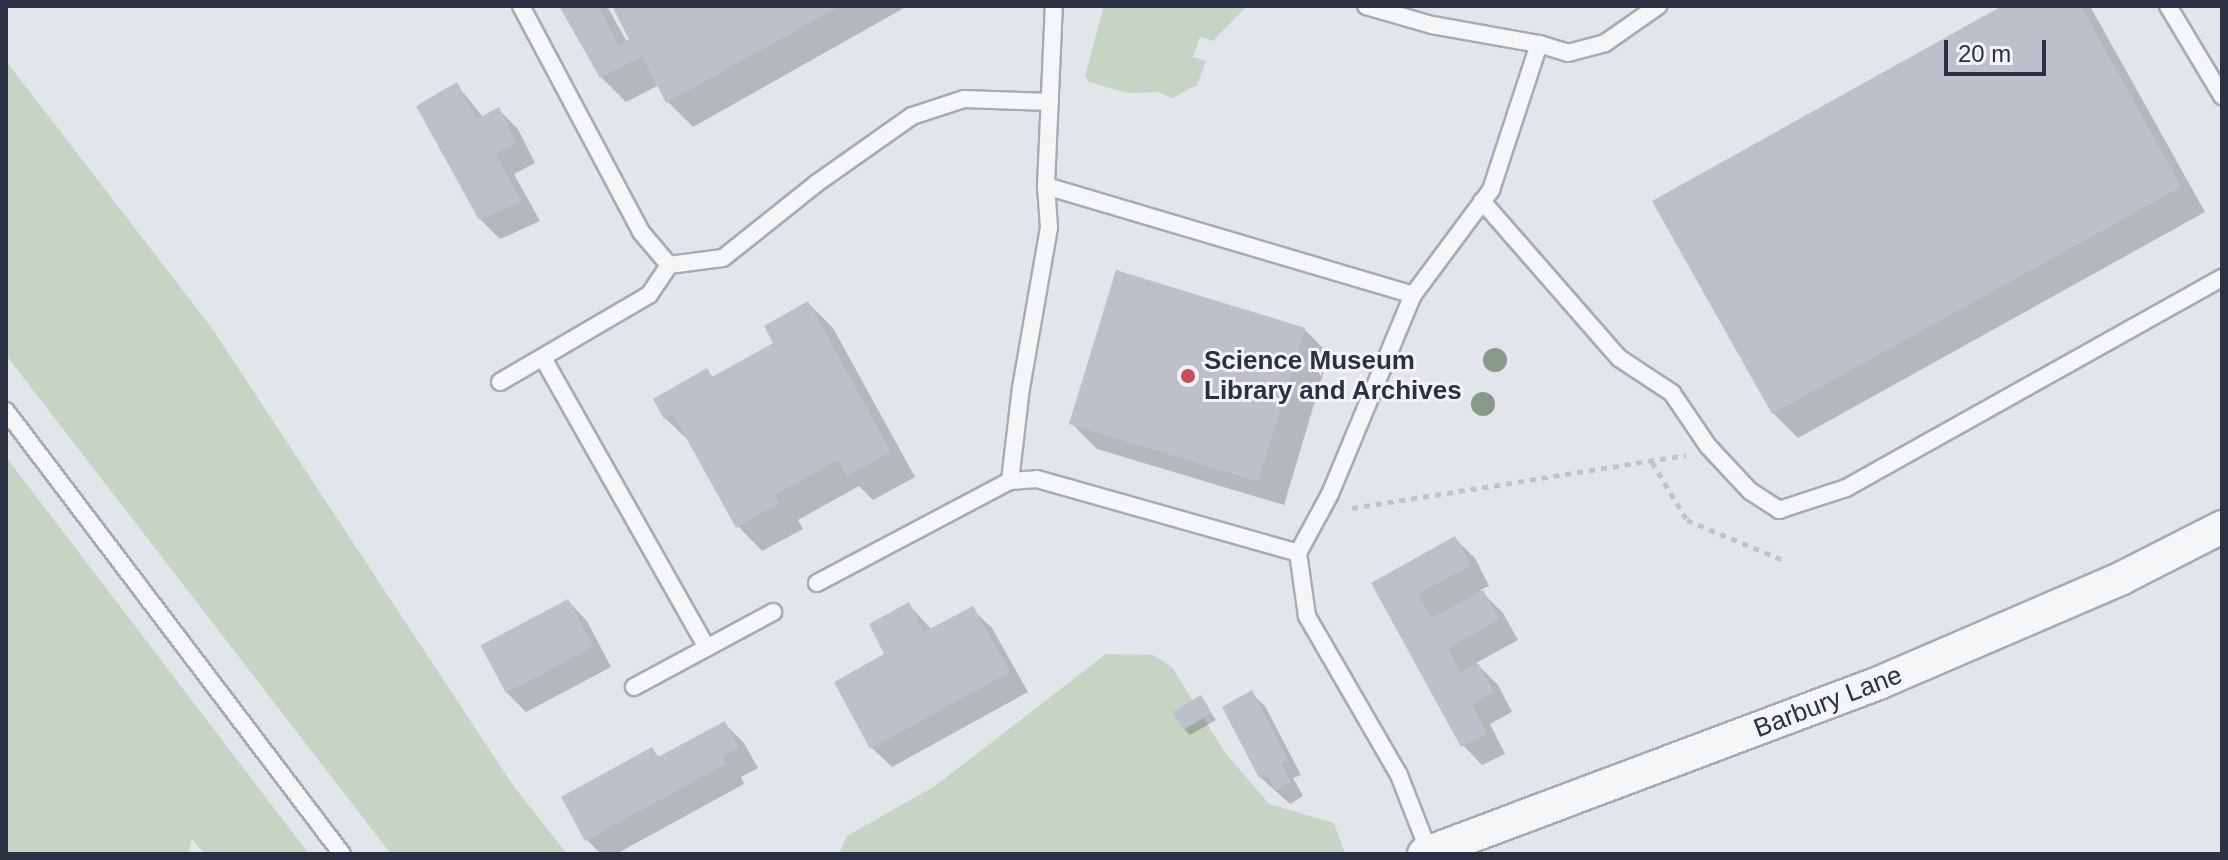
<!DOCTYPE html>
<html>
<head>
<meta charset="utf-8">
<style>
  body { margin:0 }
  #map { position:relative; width:2228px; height:860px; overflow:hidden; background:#e2e5ea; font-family:Arial,sans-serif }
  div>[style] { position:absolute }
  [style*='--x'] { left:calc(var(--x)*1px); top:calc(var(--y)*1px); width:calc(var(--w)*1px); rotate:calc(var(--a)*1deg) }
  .green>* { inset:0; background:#c6d4c4 }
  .shadow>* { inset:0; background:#0003 }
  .building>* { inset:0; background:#bdc0ca; transform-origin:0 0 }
  .path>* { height:5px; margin-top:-2.5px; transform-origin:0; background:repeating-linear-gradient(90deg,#c0c3c9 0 6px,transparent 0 12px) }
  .roads { filter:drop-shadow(2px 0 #a7abb4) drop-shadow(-2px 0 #a7abb4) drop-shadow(0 2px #a7abb4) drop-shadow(0 -2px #a7abb4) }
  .lane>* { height:16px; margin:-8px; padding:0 8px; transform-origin:8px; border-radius:8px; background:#f5f6f8 }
  .street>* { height:32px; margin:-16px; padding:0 16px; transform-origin:16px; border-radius:16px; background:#f5f6f8 }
  .trees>* { width:24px; height:24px; margin:-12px; border-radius:50%; background:#879a88 }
  .dots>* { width:22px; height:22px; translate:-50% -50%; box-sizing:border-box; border:4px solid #f2f4f7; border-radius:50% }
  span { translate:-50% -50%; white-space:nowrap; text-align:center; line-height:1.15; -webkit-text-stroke:6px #f2f4f7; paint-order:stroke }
  .poi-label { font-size:26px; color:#2b3142; font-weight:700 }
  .left { translate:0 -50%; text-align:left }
  .street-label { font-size:26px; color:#2b3142 }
  .frame { position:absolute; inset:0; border:8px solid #2b3142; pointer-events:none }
  .scale { position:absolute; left:1944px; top:40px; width:102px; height:36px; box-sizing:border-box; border:4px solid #2b3142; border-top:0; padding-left:10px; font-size:24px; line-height:28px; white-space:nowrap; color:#2b3142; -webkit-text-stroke:6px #f2f4f7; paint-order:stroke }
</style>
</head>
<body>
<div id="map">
  <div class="green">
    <div style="clip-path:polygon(1104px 6px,1247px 6px,1213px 41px,1200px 37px,1193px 57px,1206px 61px,1197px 85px,1172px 98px,1158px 92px,1128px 93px,1089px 82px,1085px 76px)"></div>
    <div style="clip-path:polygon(6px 61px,211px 327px,512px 784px,567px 854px,391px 854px,6px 355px)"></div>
    <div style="clip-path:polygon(6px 457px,309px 854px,205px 854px,192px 839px,188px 854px,6px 854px)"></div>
    <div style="clip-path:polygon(1106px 654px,1153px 655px,1172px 667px,1224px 751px,1269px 804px,1334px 823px,1345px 854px,839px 854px,847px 836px,935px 786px)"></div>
  </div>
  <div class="shadow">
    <div style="clip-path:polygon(562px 6px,607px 6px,627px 42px,632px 39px,614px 6px,904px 8px,693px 127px,668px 102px,659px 85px,626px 102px,601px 77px)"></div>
    <div style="clip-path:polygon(2007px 6px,2090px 6px,2205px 212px,1798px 438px,1773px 413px)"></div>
    <div style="clip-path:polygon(457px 85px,483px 117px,498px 109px,518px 129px,535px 163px,514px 174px,540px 221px,500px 239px,480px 219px)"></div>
    <div style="clip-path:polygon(808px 303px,833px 328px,915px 477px,873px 500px,859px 486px,798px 520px,803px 529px,762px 551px,738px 526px,690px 442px,665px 418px,707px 371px,714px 378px,776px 344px)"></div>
    <div style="clip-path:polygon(1304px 329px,1329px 354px,1284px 505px,1097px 449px,1072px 424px)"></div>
    <div style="clip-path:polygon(1455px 539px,1475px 558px,1489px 586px,1480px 590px,1503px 613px,1518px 640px,1476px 663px,1498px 685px,1512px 712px,1490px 724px,1505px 754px,1482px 765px,1463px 745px,1373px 583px)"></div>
    <div style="clip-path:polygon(568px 601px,587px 621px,611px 667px,526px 712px,507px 693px)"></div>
    <div style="clip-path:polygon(909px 605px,932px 630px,972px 609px,992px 628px,1028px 692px,892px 767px,872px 748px,886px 655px)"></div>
    <div style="clip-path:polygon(1251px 693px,1265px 706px,1301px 775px,1293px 778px,1303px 796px,1290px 804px,1260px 777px)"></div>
    <div style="clip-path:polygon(1200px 698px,1216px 720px,1190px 735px,1184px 729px)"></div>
    <div style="clip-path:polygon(724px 723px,744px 743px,758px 768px,741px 777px,744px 784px,616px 854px,601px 854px,587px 840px,652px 750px,660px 758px)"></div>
  </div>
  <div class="building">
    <div style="clip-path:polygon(559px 6px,598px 6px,619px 45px,629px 39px,612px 6px,840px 6px,666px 103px,642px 56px,600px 78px)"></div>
    <div style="clip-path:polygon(2002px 6px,2081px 6px,2181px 187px,1772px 414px,1652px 201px)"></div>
    <div style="clip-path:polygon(457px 82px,477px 119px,499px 107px,516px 143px,495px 154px,522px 201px,479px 220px,416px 106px)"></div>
    <div style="left:1116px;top:270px;width:198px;height:161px;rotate:17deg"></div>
    <div style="clip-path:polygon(808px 301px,891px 452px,847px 476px,838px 460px,775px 495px,779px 503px,736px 528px,673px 414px,664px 419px,653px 399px,707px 368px,712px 377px,773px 343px,764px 326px)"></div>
    <div style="clip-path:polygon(1455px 536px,1471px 565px,1418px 594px,1431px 618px,1483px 590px,1499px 619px,1448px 649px,1460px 672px,1478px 663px,1494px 692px,1472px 704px,1487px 734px,1461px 747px,1371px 583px)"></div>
    <div style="left:568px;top:599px;width:54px;height:99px;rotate:62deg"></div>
    <div style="clip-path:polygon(909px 602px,924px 632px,973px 606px,1010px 672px,870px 749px,834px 682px,884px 654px,869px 624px)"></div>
    <div style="clip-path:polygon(1252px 690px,1289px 761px,1281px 764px,1291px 782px,1275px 791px,1267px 774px,1259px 778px,1222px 707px)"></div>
    <div style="left:1201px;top:695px;width:21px;height:33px;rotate:59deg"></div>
    <div style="clip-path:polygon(725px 721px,739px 748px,722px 757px,726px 764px,585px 841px,561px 797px,652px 747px,658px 757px)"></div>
  </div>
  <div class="path">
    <div style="--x:1652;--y:462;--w:68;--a:58.9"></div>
    <div style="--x:1687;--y:520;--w:104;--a:22.6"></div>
    <div style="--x:1352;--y:508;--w:338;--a:-9"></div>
  </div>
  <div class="roads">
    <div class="lane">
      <div style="--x:521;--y:6;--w:256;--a:62"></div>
      <div style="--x:641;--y:232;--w:43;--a:49.7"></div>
      <div style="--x:669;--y:265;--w:54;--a:-7.4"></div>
      <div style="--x:723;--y:258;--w:120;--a:-38.6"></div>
      <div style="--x:817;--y:183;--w:116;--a:-35.2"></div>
      <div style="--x:912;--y:116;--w:55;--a:-18.1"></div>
      <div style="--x:964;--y:99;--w:86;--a:2"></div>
      <div style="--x:1366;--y:6;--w:69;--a:16.1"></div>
      <div style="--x:1432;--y:25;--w:109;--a:10.1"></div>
      <div style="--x:2168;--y:6;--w:105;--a:59"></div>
      <div style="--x:1046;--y:186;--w:383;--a:16.5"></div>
      <div style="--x:1482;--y:201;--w:208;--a:48.9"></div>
      <div style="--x:1619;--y:358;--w:64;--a:33.4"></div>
      <div style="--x:1672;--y:393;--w:64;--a:55.8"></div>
      <div style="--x:1708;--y:446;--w:62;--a:47"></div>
      <div style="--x:1750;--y:491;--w:35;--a:33"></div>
      <div style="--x:1779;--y:510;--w:71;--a:-18.2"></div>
      <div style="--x:1846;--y:488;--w:431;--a:-29.2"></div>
      <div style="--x:543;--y:358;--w:333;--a:60.5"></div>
      <div style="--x:500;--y:382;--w:173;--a:-30.3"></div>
      <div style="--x:649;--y:295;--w:36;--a:-56"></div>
      <div style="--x:6;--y:411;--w:556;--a:52.82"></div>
      <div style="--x:1010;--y:481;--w:94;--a:-83.3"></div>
      <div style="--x:1021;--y:388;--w:163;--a:-80.1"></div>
      <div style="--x:1049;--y:227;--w:41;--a:-94.2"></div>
      <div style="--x:1046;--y:186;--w:180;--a:-87.5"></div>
      <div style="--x:817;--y:583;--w:218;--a:-27.9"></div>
      <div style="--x:1010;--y:481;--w:27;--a:-4"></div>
      <div style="--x:1037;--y:479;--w:271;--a:15.8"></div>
      <div style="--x:634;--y:687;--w:158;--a:-28.3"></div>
      <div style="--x:1429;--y:852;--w:83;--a:-111.3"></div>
      <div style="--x:1399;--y:775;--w:184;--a:-120.1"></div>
      <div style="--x:1307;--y:616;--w:64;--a:-98.1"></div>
      <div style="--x:1298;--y:553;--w:67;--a:-61.5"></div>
      <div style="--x:1330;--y:494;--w:216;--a:-67.4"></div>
      <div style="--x:1413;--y:295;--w:131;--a:-53.4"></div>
      <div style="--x:1491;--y:190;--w:154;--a:-71.8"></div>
      <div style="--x:1539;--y:44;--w:30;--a:17"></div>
      <div style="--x:1568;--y:53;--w:38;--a:-15"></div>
      <div style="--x:1605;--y:43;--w:65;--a:-34.9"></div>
    </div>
    <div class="street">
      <div style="--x:1424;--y:854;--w:488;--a:-20.6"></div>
      <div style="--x:1881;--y:682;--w:262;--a:-23.3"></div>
      <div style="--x:2122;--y:578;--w:112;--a:-27"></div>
    </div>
  </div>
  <div class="trees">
    <div style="left:1495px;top:360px"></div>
    <div style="left:1483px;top:404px"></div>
  </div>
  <div class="dots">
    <div style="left:1188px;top:376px;background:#ca4c54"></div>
  </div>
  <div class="poi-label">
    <span class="left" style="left:1204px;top:376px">Science Museum<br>Library and Archives</span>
  </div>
  <div class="street-label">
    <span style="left:1828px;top:702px;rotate:-21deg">Barbury Lane</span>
  </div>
  <div class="frame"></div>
  <div class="scale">20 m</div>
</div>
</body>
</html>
